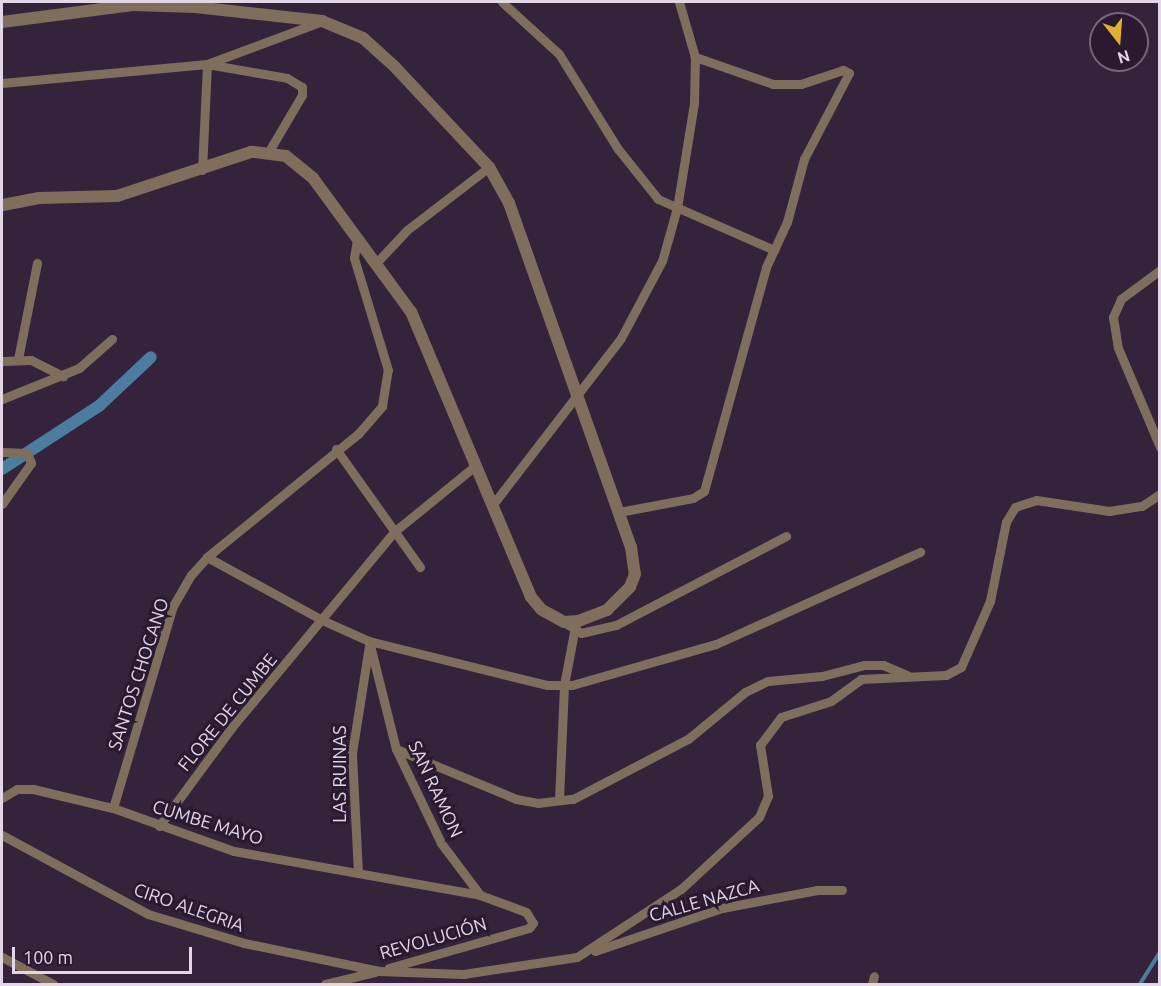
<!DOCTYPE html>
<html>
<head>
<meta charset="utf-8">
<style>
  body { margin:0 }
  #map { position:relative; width:1161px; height:986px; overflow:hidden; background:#35233b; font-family:Ubuntu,sans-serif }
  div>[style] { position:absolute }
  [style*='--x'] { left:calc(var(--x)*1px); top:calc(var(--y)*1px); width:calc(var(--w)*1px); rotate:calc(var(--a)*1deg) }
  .stream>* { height:4px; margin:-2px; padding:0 2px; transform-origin:2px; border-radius:2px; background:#4d7ca1 }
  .canal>* { height:12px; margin:-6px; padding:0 6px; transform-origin:6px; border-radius:6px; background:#4d7ca1 }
  .minor>* { height:9px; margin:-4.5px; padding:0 4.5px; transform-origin:4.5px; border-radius:4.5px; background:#7f6e5c }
  .tertiary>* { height:12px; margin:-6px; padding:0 6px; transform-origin:6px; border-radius:6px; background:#7f6e5c }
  span { translate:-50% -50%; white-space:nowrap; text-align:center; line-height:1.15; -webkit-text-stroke:6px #2b1931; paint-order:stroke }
  .street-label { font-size:18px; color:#e3d7e7 }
  .frame { position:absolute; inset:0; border:3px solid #e3d7e7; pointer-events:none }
  .north { position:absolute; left:1089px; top:12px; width:60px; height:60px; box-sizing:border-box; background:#2b1931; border:2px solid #75657a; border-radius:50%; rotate:163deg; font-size:16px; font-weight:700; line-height:24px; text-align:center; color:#e3d7e7 }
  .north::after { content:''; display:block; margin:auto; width:21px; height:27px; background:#deb133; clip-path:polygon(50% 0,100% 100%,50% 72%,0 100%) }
  .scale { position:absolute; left:12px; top:947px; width:180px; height:27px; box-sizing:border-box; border:3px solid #e3d7e7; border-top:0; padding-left:8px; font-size:18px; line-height:21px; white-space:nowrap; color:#e3d7e7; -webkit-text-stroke:4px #2b1931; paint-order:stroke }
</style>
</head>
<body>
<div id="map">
  <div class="stream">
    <div style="--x:1140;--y:984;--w:38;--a:-58"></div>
  </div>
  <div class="canal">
    <div style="--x:2;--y:469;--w:116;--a:-33"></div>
    <div style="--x:99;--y:406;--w:71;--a:-43.3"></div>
  </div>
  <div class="minor">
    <div style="--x:502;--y:2;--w:77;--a:42.4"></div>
    <div style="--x:559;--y:54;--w:112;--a:58.2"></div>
    <div style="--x:618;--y:149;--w:64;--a:51.3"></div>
    <div style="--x:658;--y:199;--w:127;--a:23.7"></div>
    <div style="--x:2;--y:83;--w:206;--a:-5.3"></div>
    <div style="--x:207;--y:64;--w:121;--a:-20.4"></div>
    <div style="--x:202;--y:170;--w:106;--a:-87.3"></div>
    <div style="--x:207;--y:64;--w:81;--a:9.9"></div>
    <div style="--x:287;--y:78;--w:17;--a:31"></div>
    <div style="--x:302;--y:87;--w:8;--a:90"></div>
    <div style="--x:302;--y:95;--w:65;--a:120.5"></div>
    <div style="--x:378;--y:261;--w:42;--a:-46.9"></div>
    <div style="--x:407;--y:230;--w:103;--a:-37.5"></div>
    <div style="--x:1160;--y:270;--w:49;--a:143.4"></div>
    <div style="--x:1121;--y:299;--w:20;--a:114"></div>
    <div style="--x:1113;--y:317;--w:31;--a:81"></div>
    <div style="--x:1118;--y:348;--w:108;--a:67"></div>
    <div style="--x:18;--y:359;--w:98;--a:-78.8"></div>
    <div style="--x:2;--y:361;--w:29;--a:-2"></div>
    <div style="--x:31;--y:360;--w:36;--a:27"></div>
    <div style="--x:2;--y:399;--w:83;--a:-21.9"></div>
    <div style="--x:79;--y:368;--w:44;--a:-41.3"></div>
    <div style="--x:336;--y:449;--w:145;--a:54.6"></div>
    <div style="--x:2;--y:452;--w:25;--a:2"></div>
    <div style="--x:27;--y:453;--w:11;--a:68"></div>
    <div style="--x:31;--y:463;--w:50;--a:125.3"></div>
    <div style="--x:494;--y:503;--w:208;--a:-52.4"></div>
    <div style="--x:621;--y:338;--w:87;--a:-62"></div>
    <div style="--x:662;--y:261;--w:55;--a:-74.2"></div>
    <div style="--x:677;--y:208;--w:106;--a:-80.8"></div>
    <div style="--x:694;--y:103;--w:46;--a:-88.8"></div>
    <div style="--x:695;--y:57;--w:57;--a:-106.2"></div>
    <div style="--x:619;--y:512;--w:75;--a:-10.7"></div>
    <div style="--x:693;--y:498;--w:13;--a:-32"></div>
    <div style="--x:704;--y:491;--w:232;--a:-74.5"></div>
    <div style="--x:766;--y:267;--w:50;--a:-65"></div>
    <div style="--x:787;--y:222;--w:65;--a:-74.9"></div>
    <div style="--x:804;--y:159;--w:97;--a:-62.4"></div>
    <div style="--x:849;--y:73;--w:7;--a:-153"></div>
    <div style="--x:843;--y:70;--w:44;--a:161.6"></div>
    <div style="--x:801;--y:84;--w:28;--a:180"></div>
    <div style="--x:773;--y:84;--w:83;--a:-160.9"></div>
    <div style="--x:207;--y:557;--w:131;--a:28.7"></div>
    <div style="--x:322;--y:620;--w:51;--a:24.1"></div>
    <div style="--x:369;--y:641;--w:183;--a:13.9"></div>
    <div style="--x:547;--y:685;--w:25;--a:0"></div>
    <div style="--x:572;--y:685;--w:150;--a:-15.9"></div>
    <div style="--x:716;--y:644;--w:224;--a:-24.3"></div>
    <div style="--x:564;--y:622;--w:20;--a:33"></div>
    <div style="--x:581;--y:633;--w:36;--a:-13"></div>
    <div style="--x:616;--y:625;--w:192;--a:-27.6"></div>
    <div style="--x:369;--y:641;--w:111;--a:76"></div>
    <div style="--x:396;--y:749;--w:104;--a:64.4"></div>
    <div style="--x:441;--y:843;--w:65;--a:53.1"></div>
    <div style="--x:480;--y:895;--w:49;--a:20.3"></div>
    <div style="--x:526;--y:912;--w:13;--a:58"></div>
    <div style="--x:533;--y:923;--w:6;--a:129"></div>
    <div style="--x:529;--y:928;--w:146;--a:164.1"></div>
    <div style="--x:396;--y:749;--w:130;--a:22.6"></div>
    <div style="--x:516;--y:799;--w:22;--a:10"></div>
    <div style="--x:538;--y:803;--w:35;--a:-7"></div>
    <div style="--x:573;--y:799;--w:130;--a:-27.6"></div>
    <div style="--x:688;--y:739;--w:74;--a:-39.5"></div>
    <div style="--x:745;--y:692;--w:25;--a:-26"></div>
    <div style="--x:768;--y:681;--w:54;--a:-5.3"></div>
    <div style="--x:822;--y:676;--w:43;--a:-14.7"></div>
    <div style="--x:864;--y:665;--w:19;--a:0"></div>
    <div style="--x:883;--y:665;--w:26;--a:23"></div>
    <div style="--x:2;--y:798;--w:17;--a:-31"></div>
    <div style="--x:17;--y:789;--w:16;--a:0"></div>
    <div style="--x:33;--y:789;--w:82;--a:13.4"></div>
    <div style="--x:113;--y:808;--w:128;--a:19.6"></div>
    <div style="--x:234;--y:851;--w:250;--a:10.1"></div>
    <div style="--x:559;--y:800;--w:115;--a:-87.5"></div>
    <div style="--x:564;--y:685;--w:54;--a:-79.3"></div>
    <div style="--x:113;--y:808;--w:211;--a:-73.5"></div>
    <div style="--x:173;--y:606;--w:36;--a:-60"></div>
    <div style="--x:191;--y:575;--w:24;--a:-48"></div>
    <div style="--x:207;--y:557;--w:195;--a:-39.2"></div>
    <div style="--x:358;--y:434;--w:37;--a:-49"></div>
    <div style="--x:382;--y:406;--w:36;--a:-81"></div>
    <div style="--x:388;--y:370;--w:117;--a:-106.9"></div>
    <div style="--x:354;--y:258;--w:20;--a:-81"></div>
    <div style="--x:159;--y:826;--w:123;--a:-53.6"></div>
    <div style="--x:232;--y:727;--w:255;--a:-50.3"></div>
    <div style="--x:395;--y:531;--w:103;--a:-39.1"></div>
    <div style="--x:2;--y:835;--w:166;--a:28.4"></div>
    <div style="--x:148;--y:914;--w:100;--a:16.8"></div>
    <div style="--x:244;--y:943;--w:138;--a:11.7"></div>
    <div style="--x:379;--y:971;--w:84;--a:2"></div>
    <div style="--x:463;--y:974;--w:115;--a:-8.5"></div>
    <div style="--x:577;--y:957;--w:124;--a:-33.2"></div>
    <div style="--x:681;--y:889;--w:106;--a:-42.7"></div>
    <div style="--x:759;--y:817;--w:23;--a:-67"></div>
    <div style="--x:768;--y:796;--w:52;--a:-98.9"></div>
    <div style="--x:760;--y:745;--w:35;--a:-53"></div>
    <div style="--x:781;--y:717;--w:52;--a:-17.7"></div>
    <div style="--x:831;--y:701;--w:37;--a:-36"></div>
    <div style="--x:861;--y:679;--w:85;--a:-2.7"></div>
    <div style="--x:946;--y:675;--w:17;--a:-28"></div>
    <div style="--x:961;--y:667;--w:72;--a:-66.3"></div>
    <div style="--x:990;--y:601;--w:81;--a:-78.6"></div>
    <div style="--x:1006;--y:522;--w:17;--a:-59"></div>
    <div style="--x:1015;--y:507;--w:22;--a:-18"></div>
    <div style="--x:1036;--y:500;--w:74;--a:8.6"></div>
    <div style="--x:1109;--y:511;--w:33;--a:-9"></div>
    <div style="--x:1142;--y:506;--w:22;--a:-34"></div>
    <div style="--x:358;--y:873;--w:120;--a:-92.9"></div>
    <div style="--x:352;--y:753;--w:108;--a:-81"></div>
    <div style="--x:595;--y:951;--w:134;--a:-18.7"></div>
    <div style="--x:722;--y:908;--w:97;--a:-10.7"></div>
    <div style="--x:817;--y:890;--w:25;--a:0"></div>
    <div style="--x:2;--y:957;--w:58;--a:27.9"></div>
    <div style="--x:325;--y:984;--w:51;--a:-13.5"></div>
    <div style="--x:872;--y:984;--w:8;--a:-76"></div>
  </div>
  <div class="tertiary">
    <div style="--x:2;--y:22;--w:132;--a:-7.4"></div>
    <div style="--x:133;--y:5;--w:62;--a:1.8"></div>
    <div style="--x:195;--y:7;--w:128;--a:6.3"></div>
    <div style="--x:322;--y:21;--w:44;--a:22.5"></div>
    <div style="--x:363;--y:38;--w:42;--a:42.1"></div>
    <div style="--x:394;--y:66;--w:139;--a:46.8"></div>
    <div style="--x:489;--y:167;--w:41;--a:60.9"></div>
    <div style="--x:509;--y:203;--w:365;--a:70.5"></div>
    <div style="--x:631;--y:547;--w:27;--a:82"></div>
    <div style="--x:635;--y:574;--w:14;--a:111"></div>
    <div style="--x:630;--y:587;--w:33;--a:135"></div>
    <div style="--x:607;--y:610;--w:31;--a:159"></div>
    <div style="--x:578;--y:621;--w:14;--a:176"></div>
    <div style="--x:564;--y:622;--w:26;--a:-151"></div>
    <div style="--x:541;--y:609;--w:16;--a:-130"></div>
    <div style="--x:531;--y:597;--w:309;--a:-112.8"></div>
    <div style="--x:411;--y:312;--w:166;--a:-126.2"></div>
    <div style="--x:313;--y:178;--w:35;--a:-141"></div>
    <div style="--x:286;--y:156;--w:35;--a:-173"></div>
    <div style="--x:251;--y:152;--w:141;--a:161.8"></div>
    <div style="--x:117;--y:196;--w:78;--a:178.5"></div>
    <div style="--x:39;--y:198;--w:38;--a:169"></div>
  </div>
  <div class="street-label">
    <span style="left:138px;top:674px;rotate:-72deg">SANTOS CHOCANO</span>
    <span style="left:227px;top:712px;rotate:-51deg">FLORE DE CUMBE</span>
    <span style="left:339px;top:774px;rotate:-90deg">LAS RUINAS</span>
    <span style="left:436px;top:789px;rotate:65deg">SAN RAMON</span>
    <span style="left:208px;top:822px;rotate:17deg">CUMBE MAYO</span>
    <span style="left:704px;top:900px;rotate:-16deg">CALLE NAZCA</span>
    <span style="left:189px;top:907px;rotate:19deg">CIRO ALEGRIA</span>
    <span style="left:433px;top:938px;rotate:-16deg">REVOLUCIÓN</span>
  </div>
  <div class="frame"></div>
  <div class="north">N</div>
  <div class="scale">100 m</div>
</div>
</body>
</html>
